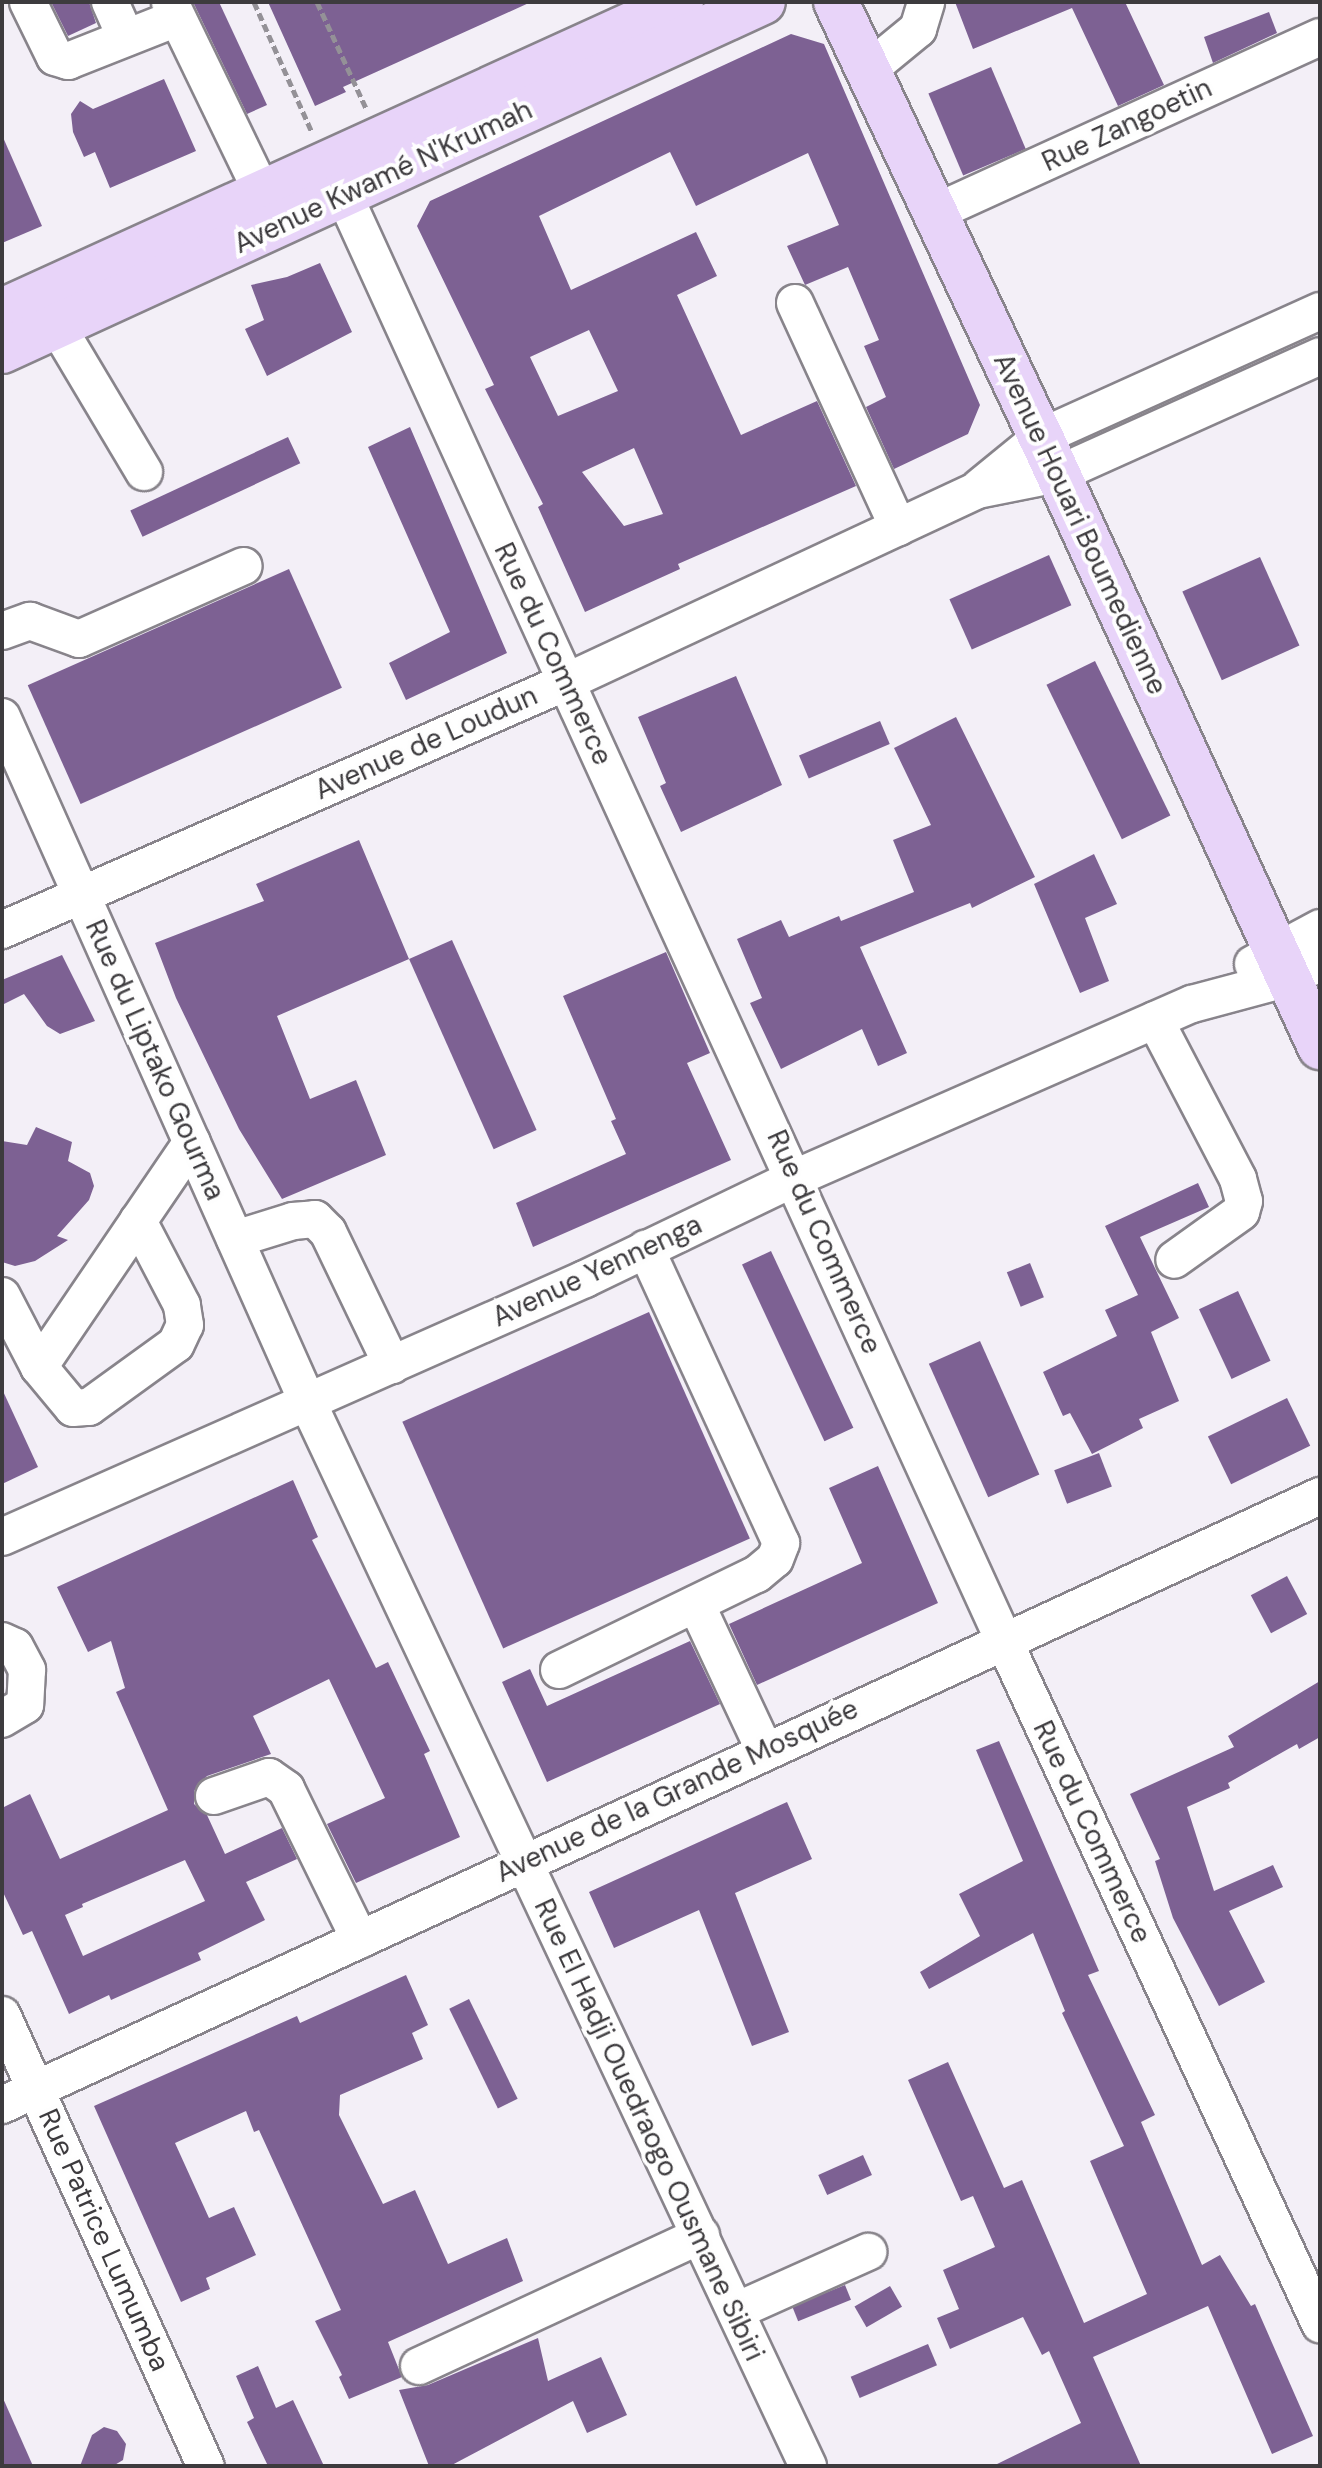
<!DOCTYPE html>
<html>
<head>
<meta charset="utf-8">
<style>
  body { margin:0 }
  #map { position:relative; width:1322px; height:2468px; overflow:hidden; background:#f3eff7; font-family:"DM Sans",sans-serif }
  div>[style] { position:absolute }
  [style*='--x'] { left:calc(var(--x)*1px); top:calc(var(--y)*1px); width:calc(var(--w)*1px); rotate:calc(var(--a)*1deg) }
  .building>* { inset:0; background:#7d6193; transform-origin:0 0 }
  .path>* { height:5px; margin-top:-2.5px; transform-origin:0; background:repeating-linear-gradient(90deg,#949197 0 8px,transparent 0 12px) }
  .roads { filter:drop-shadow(2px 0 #88848b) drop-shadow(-2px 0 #88848b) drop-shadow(0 2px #88848b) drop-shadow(0 -2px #88848b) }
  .minor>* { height:36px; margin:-18px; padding:0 18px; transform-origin:18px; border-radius:18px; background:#fff }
  .major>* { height:44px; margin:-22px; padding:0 22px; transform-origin:22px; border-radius:22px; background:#e8d4f9 }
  span { translate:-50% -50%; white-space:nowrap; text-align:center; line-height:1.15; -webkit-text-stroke:8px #fefefe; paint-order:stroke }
  .street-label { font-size:28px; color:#3d3b3e }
  .frame { position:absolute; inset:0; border:4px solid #3d3b3e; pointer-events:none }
</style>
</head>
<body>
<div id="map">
  <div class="building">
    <div style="clip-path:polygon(51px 2px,89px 2px,96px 23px,68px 36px)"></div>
    <div style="clip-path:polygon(193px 2px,219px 2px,267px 105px,247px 114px)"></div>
    <div style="clip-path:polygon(268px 2px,531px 2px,343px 87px,346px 92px,315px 106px)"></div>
    <div style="clip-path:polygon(955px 2px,1125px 2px,1164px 85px,1118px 106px,1072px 8px,973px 49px)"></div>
    <div style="clip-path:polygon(1269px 12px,1277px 33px,1213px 63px,1204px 37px)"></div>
    <div style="clip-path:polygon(evenodd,791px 34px,824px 44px,980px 405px,968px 434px,894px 469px,866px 407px,886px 397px,864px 346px,879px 340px,848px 267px,805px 285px,787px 246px,839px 225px,808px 153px,696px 206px,670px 152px,539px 216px,571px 290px,696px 232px,717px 276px,677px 295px,741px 435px,817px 401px,856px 486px,678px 564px,680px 569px,585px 612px,538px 507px,543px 504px,485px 389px,494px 385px,417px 226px,430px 201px,791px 34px,589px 330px,618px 391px,558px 416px,530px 357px,589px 330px,791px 34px,634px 448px,663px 514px,624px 526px,582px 472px,634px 448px)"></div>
    <div style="left:991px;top:67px;width:89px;height:68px;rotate:67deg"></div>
    <div style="clip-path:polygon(164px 79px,196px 151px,110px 188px,95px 152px,84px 157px,73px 132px,71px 114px,80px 101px,93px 109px)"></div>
    <div style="clip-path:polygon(2px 135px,42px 226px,2px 243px)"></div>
    <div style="clip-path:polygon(320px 263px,352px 332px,267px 376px,245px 329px,264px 320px,251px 285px,287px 277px)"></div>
    <div style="clip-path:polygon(410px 427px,507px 653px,406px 700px,389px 663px,450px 632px,368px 447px)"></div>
    <div style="left:288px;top:437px;width:29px;height:174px;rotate:65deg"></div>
    <div style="left:1049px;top:555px;width:55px;height:109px;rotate:66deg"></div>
    <div style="left:1260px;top:557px;width:97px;height:85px;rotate:66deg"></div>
    <div style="left:289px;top:569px;width:130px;height:286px;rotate:66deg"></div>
    <div style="left:1095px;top:661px;width:172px;height:54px;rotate:64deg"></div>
    <div style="clip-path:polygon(736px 676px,782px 785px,681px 832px,660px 786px,666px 783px,638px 717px)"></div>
    <div style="clip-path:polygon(956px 717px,1035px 877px,972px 908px,970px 903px,860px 947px,907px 1053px,878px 1066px,862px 1029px,781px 1069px,750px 1003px,762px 998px,737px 939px,781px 920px,789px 937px,839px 916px,841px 921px,914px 892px,893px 840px,931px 825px,894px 748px)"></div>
    <div style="left:880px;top:721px;width:25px;height:88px;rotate:67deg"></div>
    <div style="clip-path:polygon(359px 840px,409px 959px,277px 1016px,310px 1099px,356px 1080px,386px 1155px,282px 1199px,239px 1129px,176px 998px,155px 943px,264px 901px,256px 884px)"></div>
    <div style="clip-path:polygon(1094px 854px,1117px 904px,1085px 918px,1109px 981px,1080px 993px,1034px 884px)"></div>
    <div style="left:452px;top:940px;width:208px;height:47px;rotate:66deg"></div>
    <div style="clip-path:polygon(666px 952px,710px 1053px,687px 1063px,731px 1160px,533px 1247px,516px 1203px,626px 1154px,611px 1121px,616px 1119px,563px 996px)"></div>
    <div style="clip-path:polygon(62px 955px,95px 1021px,60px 1034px,47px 1026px,24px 994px,2px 1005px,2px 980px)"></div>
    <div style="clip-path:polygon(36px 1127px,72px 1142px,68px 1161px,90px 1173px,94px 1186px,89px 1200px,57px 1236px,68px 1240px,35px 1261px,15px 1266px,2px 1262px,2px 1141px,27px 1145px)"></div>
    <div style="clip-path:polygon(1198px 1183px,1209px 1207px,1140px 1237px,1179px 1318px,1151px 1332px,1179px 1401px,1139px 1419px,1143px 1428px,1092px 1454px,1070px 1413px,1063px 1416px,1043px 1372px,1117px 1336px,1105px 1310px,1138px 1295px,1105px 1226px)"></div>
    <div style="left:771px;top:1251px;width:195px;height:32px;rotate:65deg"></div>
    <div style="left:1030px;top:1263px;width:37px;height:25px;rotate:68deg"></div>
    <div style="left:1238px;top:1291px;width:77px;height:43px;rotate:65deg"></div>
    <div style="left:649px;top:1312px;width:248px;height:270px;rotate:66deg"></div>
    <div style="left:980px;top:1341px;width:146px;height:56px;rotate:66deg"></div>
    <div style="clip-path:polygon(2px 1389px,38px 1467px,2px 1484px)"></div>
    <div style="left:1287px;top:1398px;width:53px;height:88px;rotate:64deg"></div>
    <div style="left:1099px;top:1453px;width:36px;height:48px;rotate:69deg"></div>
    <div style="clip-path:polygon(878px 1466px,938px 1603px,757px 1685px,729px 1624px,862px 1563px,829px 1488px)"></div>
    <div style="clip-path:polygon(evenodd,293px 1480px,318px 1537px,312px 1540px,376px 1668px,388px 1662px,430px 1751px,424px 1754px,460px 1837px,356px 1883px,327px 1824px,385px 1798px,329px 1679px,253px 1716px,271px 1754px,207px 1776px,194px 1791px,194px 1804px,207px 1815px,225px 1854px,282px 1828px,297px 1859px,246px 1882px,265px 1920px,198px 1953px,201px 1960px,111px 2000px,109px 1995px,69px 2014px,32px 1931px,23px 1935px,2px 1890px,2px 1808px,30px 1794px,60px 1859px,168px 1810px,116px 1692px,125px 1688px,111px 1641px,88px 1652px,57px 1587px,293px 1480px,185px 1860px,205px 1901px,83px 1956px,65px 1915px,83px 1907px,82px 1904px,185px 1860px)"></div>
    <div style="left:1287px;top:1576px;width:43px;height:41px;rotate:62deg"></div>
    <div style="clip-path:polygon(690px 1641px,720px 1704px,547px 1782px,502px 1682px,530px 1669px,547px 1706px)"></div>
    <div style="clip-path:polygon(1320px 1681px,1320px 1737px,1299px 1749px,1297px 1744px,1228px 1783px,1230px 1788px,1187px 1807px,1214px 1891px,1273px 1865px,1283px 1887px,1229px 1911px,1265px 1982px,1219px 2006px,1173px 1918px,1155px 1861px,1160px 1859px,1130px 1794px,1234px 1747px,1228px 1736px)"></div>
    <div style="clip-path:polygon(999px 1741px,1099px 1971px,1088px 1975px,1155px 2115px,1141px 2122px,1202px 2265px,1220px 2255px,1251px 2306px,1255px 2304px,1313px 2436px,1272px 2454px,1208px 2306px,1093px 2357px,1141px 2466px,993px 2466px,1081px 2423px,1049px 2351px,1042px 2355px,1023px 2317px,950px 2349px,937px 2318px,959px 2309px,943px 2270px,995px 2247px,973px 2196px,961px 2201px,908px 2080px,948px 2062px,1004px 2188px,1022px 2180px,1084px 2323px,1147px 2294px,1090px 2161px,1124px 2146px,1062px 2013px,1065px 2011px,1033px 1933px,929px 1989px,920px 1972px,980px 1936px,959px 1894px,1023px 1861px,976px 1750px)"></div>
    <div style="clip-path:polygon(787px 1802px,812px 1859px,735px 1893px,789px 2032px,752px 2046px,699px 1910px,614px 1948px,589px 1892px)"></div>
    <div style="clip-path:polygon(406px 1975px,428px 2025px,412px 2033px,423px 2059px,340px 2095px,339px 2115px,383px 2204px,415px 2190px,448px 2264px,507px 2238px,523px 2281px,388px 2342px,402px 2377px,349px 2399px,339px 2377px,342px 2375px,315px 2321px,341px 2310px,259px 2130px,254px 2132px,246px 2111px,175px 2143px,209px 2218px,234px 2207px,256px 2255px,206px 2278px,210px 2289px,181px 2302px,94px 2106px,297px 2016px,300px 2023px)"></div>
    <div style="left:469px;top:1999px;width:111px;height:22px;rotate:64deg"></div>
    <div style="left:863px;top:2155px;width:22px;height:49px;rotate:66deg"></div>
    <div style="left:845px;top:2285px;width:16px;height:57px;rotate:68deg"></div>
    <div style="left:890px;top:2286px;width:24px;height:41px;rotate:60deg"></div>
    <div style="clip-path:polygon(538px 2338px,548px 2381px,601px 2357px,627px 2415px,587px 2433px,573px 2401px,450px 2466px,429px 2466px,399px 2390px,428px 2385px)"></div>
    <div style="left:928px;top:2344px;width:23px;height:84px;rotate:67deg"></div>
    <div style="clip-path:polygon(258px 2366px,276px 2408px,293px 2400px,324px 2466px,268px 2466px,247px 2422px,254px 2418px,236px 2376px)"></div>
    <div style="clip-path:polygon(2px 2396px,33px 2466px,2px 2466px)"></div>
    <div style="clip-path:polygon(104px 2427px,117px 2431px,126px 2444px,123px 2460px,113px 2466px,80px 2466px,92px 2435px)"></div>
  </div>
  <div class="path">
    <div style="--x:254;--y:2;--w:142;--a:66"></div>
    <div style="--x:317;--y:2;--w:117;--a:65.2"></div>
  </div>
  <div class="roads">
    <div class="minor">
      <div style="--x:28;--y:2;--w:61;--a:63.9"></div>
      <div style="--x:55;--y:57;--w:14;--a:17"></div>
      <div style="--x:68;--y:61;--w:117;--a:-21.5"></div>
      <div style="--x:110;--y:2;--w:39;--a:66"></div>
      <div style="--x:170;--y:2;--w:211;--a:64.2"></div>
      <div style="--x:868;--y:70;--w:65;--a:-39.4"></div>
      <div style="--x:918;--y:29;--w:28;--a:-73"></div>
      <div style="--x:332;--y:169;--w:1618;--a:65.46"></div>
      <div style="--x:1004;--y:1641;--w:753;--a:65.17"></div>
      <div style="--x:934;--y:213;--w:424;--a:-24.5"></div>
      <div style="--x:795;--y:303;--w:247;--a:65.3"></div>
      <div style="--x:57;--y:326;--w:170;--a:59.2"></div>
      <div style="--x:981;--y:486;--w:77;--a:-39.2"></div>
      <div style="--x:1041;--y:437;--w:306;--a:-24.3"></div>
      <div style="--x:2;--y:631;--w:30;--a:-20"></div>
      <div style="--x:30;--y:621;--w:52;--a:20.2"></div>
      <div style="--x:79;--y:639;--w:180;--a:-23.9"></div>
      <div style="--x:2;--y:717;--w:751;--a:65.96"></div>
      <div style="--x:308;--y:1403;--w:1175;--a:64.81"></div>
      <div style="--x:2;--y:930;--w:616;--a:-23.74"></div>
      <div style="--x:566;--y:682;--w:454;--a:-25"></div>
      <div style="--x:977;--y:490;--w:83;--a:-11.2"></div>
      <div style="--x:1058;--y:474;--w:287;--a:-24.2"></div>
      <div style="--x:1253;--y:964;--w:76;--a:-28.2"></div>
      <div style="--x:1155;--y:1020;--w:179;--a:62.4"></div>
      <div style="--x:1238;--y:1179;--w:23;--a:75"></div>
      <div style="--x:1244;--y:1201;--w:11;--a:105"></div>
      <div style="--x:1241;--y:1212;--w:82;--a:144.4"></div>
      <div style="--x:235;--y:1239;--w:61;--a:-17.2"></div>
      <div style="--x:293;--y:1221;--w:22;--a:-5"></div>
      <div style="--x:315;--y:1219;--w:18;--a:45"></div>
      <div style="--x:328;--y:1232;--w:148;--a:64.3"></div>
      <div style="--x:2;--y:1296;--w:80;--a:62.5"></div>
      <div style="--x:39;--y:1367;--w:53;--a:50.3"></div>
      <div style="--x:73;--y:1408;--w:16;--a:-4"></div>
      <div style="--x:89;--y:1407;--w:107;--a:-35.9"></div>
      <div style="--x:176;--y:1344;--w:21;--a:-65"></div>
      <div style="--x:185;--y:1325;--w:20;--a:-99"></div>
      <div style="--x:182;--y:1305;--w:95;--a:-117.6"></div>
      <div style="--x:39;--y:1367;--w:272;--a:-55.8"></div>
      <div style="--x:2;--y:1537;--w:638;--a:-23.87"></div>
      <div style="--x:585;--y:1279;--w:233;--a:-25.7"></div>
      <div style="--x:795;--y:1178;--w:433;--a:-23.7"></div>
      <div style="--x:1192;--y:1004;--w:100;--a:-15"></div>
      <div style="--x:1289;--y:978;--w:34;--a:-26"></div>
      <div style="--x:696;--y:1604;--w:162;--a:64.9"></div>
      <div style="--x:2;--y:1641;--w:14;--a:25"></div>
      <div style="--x:15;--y:1647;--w:26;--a:62"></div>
      <div style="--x:27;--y:1670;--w:35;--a:93"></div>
      <div style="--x:25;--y:1705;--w:27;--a:149"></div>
      <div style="--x:559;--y:1670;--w:220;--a:-25.9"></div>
      <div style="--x:757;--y:1574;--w:23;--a:-40"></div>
      <div style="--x:775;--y:1559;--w:17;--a:-69"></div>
      <div style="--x:781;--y:1543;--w:324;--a:-114.7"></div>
      <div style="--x:214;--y:1796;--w:58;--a:-19.1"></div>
      <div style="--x:269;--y:1777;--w:21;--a:35"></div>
      <div style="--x:286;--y:1789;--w:168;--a:63.9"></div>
      <div style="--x:2;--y:2015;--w:495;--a:65.7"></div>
      <div style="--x:2;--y:2105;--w:1452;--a:-24.8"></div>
      <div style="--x:736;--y:2311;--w:145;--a:-24.1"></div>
      <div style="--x:419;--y:2366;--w:311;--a:-24.9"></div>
    </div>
    <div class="major">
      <div style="--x:836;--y:2;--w:481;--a:64.8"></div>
      <div style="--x:1041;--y:437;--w:671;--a:65.42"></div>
      <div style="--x:2;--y:311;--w:746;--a:-24.47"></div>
      <div style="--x:2;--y:351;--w:837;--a:-24.64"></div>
    </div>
  </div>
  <div class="street-label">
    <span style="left:1127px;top:125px;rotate:-25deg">Rue Zangoetin</span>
    <span style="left:383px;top:177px;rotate:-25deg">Avenue Kwamé N'Krumah</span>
    <span style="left:1080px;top:524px;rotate:65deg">Avenue Houari Boumedienne</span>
    <span style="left:553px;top:654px;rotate:65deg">Rue du Commerce</span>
    <span style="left:426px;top:743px;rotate:-24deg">Avenue de Loudun</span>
    <span style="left:155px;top:1060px;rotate:66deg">Rue du Liptako Gourma</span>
    <span style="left:824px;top:1242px;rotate:66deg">Rue du Commerce</span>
    <span style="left:597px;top:1271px;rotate:-25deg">Avenue Yennenga</span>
    <span style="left:677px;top:1791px;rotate:-25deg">Avenue de la Grande Mosquée</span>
    <span style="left:1092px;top:1832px;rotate:65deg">Rue du Commerce</span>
    <span style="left:649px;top:2130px;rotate:65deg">Rue El Hadji Ouedraogo Ousmane Sibiri</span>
    <span style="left:104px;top:2240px;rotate:66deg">Rue Patrice Lumumba</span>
  </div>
  <div class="frame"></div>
</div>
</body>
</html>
